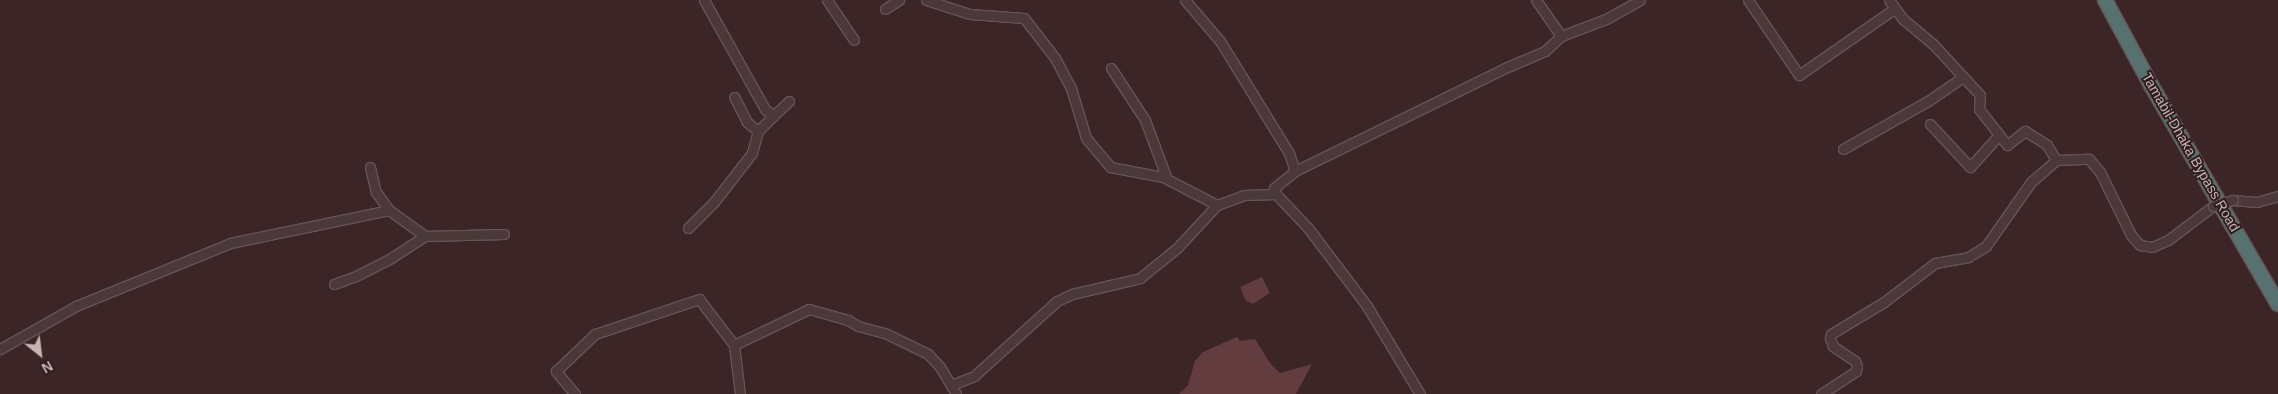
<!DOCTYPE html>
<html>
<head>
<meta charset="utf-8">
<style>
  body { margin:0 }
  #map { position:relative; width:2278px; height:394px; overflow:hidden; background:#3b2527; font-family:Arial,sans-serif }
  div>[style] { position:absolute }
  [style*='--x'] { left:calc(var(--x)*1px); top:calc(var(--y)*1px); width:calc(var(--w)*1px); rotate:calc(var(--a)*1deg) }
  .water>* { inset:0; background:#633c3f }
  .roads { filter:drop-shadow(1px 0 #665455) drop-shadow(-1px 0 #665455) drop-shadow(0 1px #665455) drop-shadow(0 -1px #665455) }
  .minor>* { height:9px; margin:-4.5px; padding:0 4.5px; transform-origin:4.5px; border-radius:4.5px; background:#4b393a }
  .highway>* { height:14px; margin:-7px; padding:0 7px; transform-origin:7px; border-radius:7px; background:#577170 }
  .bridges { filter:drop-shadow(1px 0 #665455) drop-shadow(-1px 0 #665455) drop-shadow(0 1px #665455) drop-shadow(0 -1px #665455) }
  .minor-bridge>* { height:9px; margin:-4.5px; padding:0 4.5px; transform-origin:4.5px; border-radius:4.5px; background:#4b393a }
  span { translate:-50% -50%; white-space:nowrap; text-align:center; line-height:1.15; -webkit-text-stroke:4px #301e1f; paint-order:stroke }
  .street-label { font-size:14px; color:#c7b5b5 }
  .north { position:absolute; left:15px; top:329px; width:50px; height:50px; -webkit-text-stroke:4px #301e1f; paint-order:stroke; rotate:151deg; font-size:14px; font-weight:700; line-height:20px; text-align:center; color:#c7b5b5 }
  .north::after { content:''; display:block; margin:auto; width:18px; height:22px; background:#c7b5b5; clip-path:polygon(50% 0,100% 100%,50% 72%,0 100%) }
</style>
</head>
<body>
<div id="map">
  <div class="water">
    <div style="clip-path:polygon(1262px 277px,1270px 293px,1253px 304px,1246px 301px,1240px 287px)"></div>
    <div style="clip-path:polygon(1237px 337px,1240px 341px,1255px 339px,1270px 363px,1280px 373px,1312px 364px,1296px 394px,1179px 394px,1188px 385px,1195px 361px,1203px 352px)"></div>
  </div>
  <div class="roads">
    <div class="minor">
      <div style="--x:704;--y:0;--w:125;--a:60.8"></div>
      <div style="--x:765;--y:109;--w:11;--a:41"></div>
      <div style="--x:773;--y:116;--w:21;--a:135"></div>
      <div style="--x:758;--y:131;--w:14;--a:-141"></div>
      <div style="--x:747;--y:122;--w:28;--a:-117"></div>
      <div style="--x:827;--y:0;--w:48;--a:56"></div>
      <div style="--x:926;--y:0;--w:46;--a:17.7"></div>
      <div style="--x:970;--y:14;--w:54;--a:4.2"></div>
      <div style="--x:1024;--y:18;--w:51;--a:52.2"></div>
      <div style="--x:1055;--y:58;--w:34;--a:62"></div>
      <div style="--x:1071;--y:88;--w:52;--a:73.3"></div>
      <div style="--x:1086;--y:138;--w:38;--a:50"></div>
      <div style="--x:1110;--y:167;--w:54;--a:10.7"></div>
      <div style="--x:1163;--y:177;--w:61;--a:27.4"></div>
      <div style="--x:1185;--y:0;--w:54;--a:49.5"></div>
      <div style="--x:1220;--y:41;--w:132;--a:58.4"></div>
      <div style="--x:1289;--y:153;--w:19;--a:72"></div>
      <div style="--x:1536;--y:0;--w:44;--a:55.2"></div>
      <div style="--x:1748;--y:0;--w:91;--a:55.8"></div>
      <div style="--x:1799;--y:75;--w:116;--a:-34.8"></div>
      <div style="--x:1889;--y:0;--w:24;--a:54"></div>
      <div style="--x:1903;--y:19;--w:39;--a:40"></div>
      <div style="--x:1933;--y:44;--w:69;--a:47.3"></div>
      <div style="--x:1980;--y:95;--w:14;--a:94"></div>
      <div style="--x:1979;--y:109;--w:46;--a:52.1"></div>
      <div style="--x:2007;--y:145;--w:23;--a:-38"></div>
      <div style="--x:2025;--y:131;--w:26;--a:32"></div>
      <div style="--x:2047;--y:145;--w:17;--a:59"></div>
      <div style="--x:2056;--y:160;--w:33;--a:-2"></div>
      <div style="--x:2089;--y:159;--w:17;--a:50"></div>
      <div style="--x:2100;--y:172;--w:70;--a:63.8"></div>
      <div style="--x:2131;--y:235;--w:13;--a:48"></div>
      <div style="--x:2140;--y:245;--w:12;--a:9"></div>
      <div style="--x:2152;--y:247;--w:17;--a:-24"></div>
      <div style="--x:2168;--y:240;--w:56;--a:-37.1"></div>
      <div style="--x:885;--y:9;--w:17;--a:-33"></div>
      <div style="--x:1111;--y:68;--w:62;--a:56.8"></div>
      <div style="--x:1145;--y:120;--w:63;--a:69.6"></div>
      <div style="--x:773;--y:116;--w:22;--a:-43"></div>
      <div style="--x:1930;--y:124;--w:59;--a:47.1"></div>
      <div style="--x:1970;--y:167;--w:43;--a:-47.8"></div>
      <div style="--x:1843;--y:149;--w:98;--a:-29.5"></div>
      <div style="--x:1928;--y:101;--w:42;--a:-34.4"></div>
      <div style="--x:370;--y:167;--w:26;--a:77"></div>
      <div style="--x:376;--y:192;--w:22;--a:54"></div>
      <div style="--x:2233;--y:200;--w:24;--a:5"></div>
      <div style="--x:2257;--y:202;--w:22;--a:-16"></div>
      <div style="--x:688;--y:228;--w:37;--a:-45"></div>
      <div style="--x:714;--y:202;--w:62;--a:-52.2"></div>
      <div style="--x:752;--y:153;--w:23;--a:-75"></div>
      <div style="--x:334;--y:284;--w:23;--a:-20"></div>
      <div style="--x:356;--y:276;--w:39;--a:-27"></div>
      <div style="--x:391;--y:258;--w:40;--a:-32.9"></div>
      <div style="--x:0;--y:349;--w:87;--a:-29.5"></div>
      <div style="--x:76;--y:306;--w:166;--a:-22.2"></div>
      <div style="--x:230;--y:243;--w:162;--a:-11.7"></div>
      <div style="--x:389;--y:210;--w:44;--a:35.8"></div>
      <div style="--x:425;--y:236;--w:79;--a:-1.5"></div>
      <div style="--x:951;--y:385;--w:25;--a:-21"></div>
      <div style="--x:974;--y:376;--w:112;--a:-42.1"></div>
      <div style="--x:1057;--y:301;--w:17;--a:-25"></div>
      <div style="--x:1072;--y:294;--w:70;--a:-13.2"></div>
      <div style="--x:1140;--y:278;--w:48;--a:-39"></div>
      <div style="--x:1177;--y:248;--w:59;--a:-47.1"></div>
      <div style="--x:1217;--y:205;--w:29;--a:-20"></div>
      <div style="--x:1244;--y:195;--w:32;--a:-2"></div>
      <div style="--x:575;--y:394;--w:30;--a:-130"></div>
      <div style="--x:556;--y:371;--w:54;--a:-43.5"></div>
      <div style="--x:595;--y:334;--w:110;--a:-18.6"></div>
      <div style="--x:699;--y:299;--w:58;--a:52.7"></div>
      <div style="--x:740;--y:394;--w:49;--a:-97"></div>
      <div style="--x:734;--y:345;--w:83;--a:-25.6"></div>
      <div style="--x:809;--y:309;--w:41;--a:15.8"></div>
      <div style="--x:848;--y:320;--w:12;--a:31"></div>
      <div style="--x:858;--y:326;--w:30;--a:15"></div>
      <div style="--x:887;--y:334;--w:46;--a:26"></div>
      <div style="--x:928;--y:354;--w:18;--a:47"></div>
      <div style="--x:940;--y:367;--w:31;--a:59"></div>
      <div style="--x:1420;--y:394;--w:103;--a:-121.1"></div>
      <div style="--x:1367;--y:306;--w:98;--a:-127.1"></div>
      <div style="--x:1308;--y:228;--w:47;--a:-133.3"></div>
      <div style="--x:1276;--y:194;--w:6;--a:-108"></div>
      <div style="--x:1274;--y:188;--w:27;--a:-39"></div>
      <div style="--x:1295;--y:171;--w:234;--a:-26.1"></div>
      <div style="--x:1505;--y:68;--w:43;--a:-23"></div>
      <div style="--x:1545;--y:51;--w:22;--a:-43"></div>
      <div style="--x:1561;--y:36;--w:48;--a:-20.7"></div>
      <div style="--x:1606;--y:19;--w:39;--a:-29"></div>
      <div style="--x:1821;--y:394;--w:42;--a:-33.3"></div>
      <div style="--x:1856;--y:371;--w:5;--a:-79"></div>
      <div style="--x:1857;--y:366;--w:5;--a:-112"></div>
      <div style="--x:1855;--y:361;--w:27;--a:-146"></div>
      <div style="--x:1833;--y:346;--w:9;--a:-111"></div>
      <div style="--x:1830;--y:338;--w:4;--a:-76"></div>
      <div style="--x:1831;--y:334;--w:62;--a:-31.1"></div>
      <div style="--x:1884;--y:302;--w:64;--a:-37.4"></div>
      <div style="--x:1935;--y:263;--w:34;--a:-10"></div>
      <div style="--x:1968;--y:257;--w:21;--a:-31"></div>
      <div style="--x:1986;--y:246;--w:78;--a:-54.9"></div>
      <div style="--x:2031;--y:182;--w:33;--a:-41"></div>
    </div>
    <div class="highway">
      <div style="--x:2105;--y:0;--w:97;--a:61.6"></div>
      <div style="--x:2151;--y:85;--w:253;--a:59.9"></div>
    </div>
  </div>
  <div class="bridges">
    <div class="minor-bridge">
      <div style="--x:2213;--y:206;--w:21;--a:-17"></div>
    </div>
  </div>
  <div class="street-label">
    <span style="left:2191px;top:152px;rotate:60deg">Tamabil-Dhaka Bypass Road</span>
  </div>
  <div class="north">N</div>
</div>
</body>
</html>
